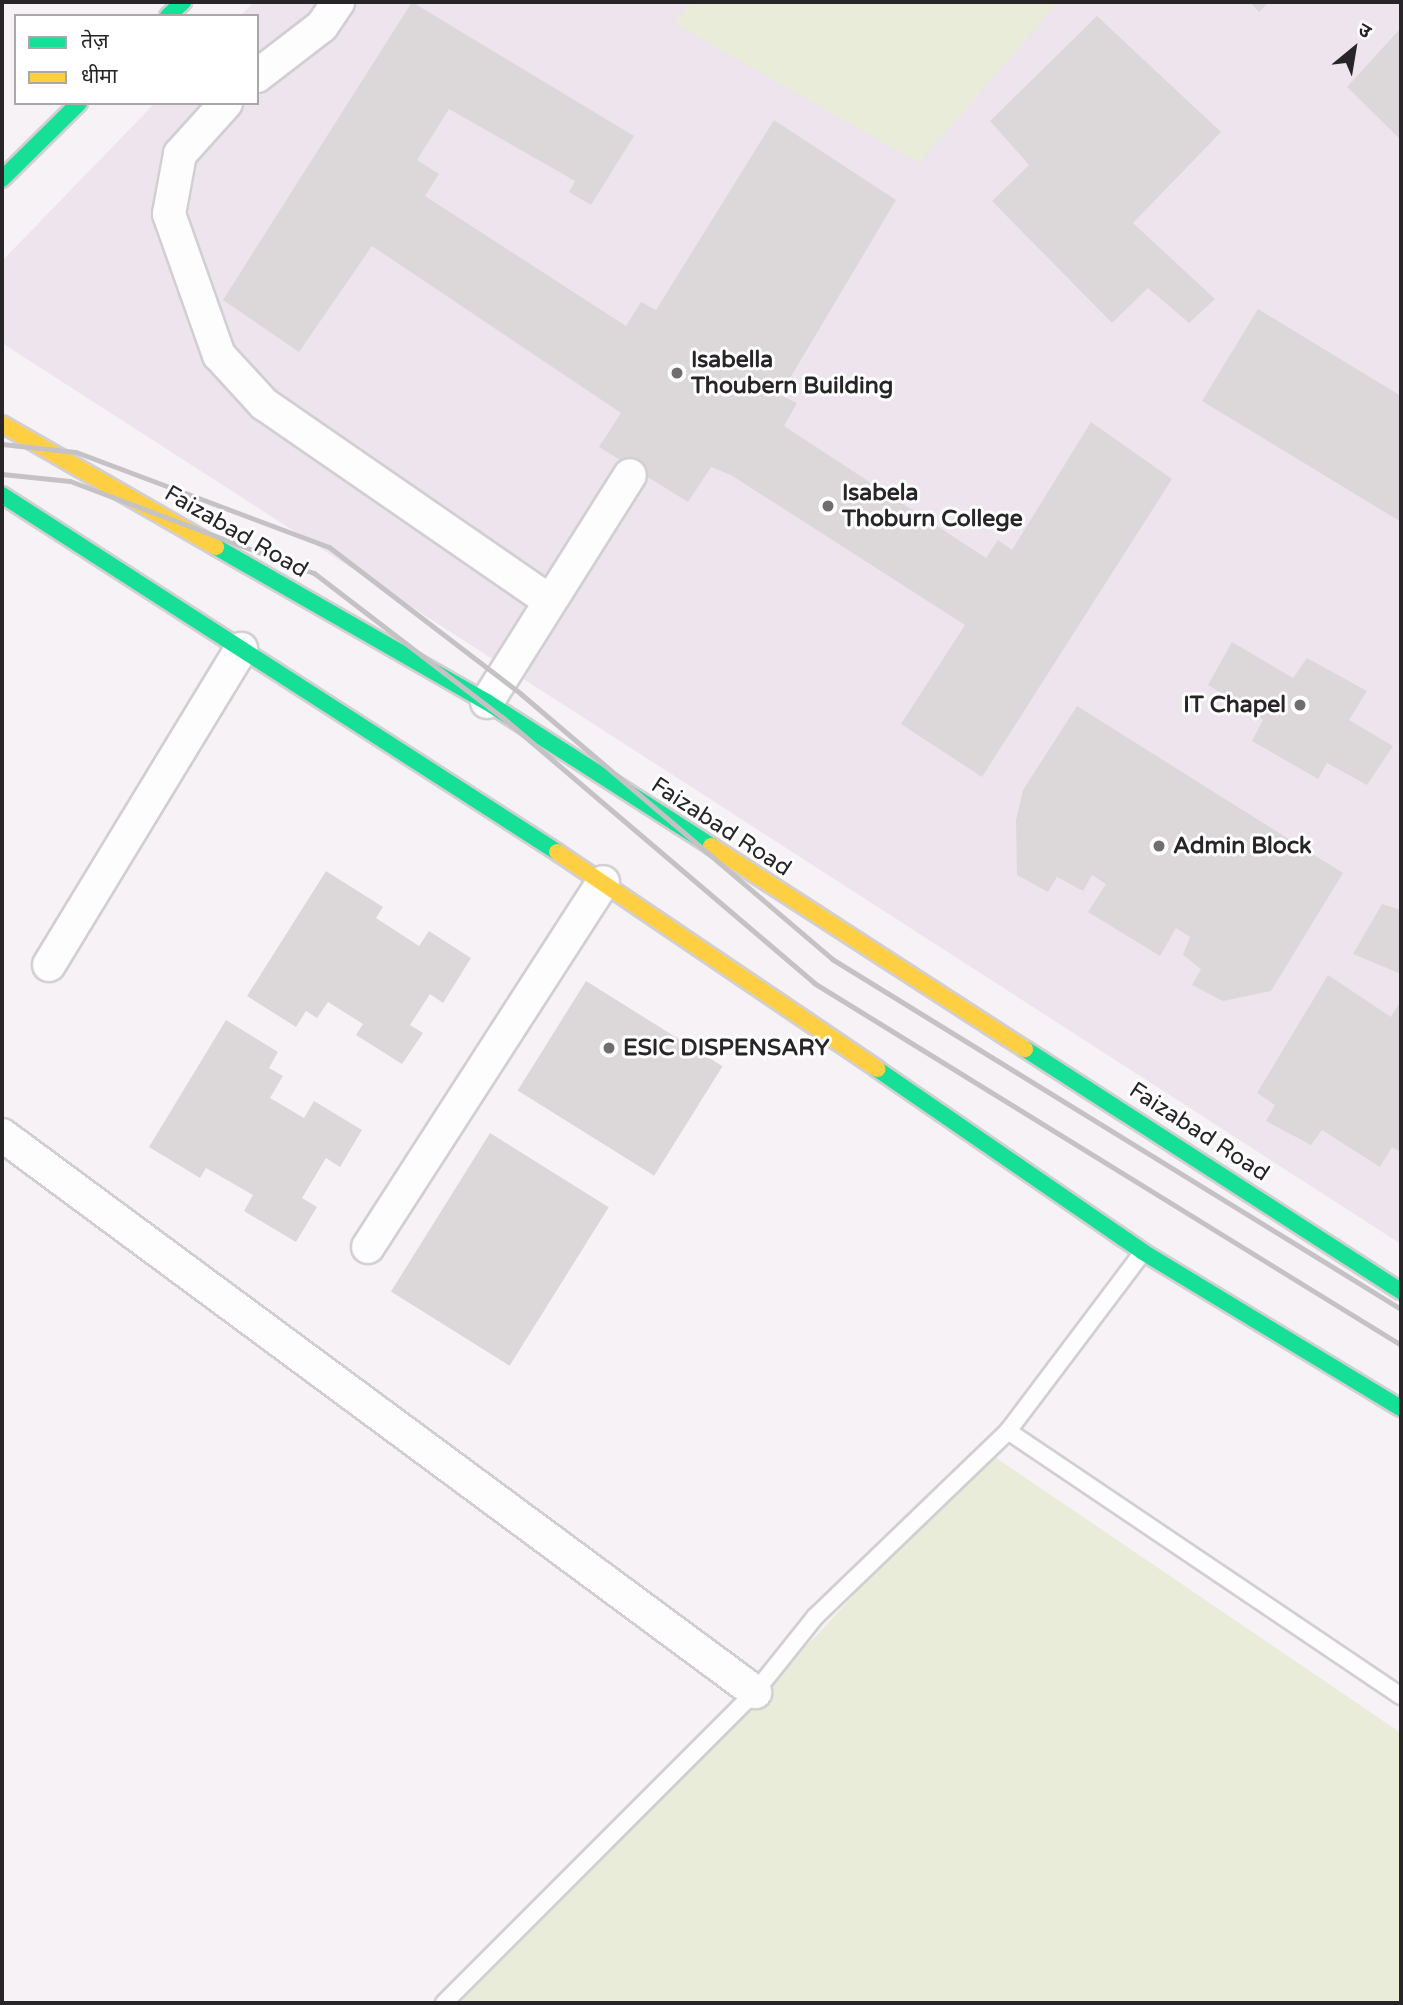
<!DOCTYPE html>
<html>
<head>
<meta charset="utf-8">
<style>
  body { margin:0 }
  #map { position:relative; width:1403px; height:2005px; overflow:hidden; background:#f7f2f6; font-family:"Varela Round","Noto Sans Devanagari",sans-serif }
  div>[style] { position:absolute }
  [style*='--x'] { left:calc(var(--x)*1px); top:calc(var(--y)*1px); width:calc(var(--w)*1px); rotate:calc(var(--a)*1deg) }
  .built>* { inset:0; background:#ede4ed }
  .green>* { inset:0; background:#e8ecd9 }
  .building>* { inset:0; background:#dcd8da; transform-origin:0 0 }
  .roads { filter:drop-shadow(2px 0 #d2cfd2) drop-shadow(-2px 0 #d2cfd2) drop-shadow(0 2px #d2cfd2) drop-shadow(0 -2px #d2cfd2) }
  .lane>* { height:16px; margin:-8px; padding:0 8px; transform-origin:8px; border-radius:8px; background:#fefdfe }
  .street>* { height:32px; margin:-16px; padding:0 16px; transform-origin:16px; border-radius:16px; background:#fefdfe }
  .fast>* { height:16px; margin:-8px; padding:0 8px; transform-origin:8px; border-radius:8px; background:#16e098 }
  .slow>* { height:16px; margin:-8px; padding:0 8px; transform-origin:8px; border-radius:8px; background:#ffcf43 }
  .rail>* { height:5px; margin:-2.5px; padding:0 2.5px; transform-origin:2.5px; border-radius:2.5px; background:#c4c2c4 }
  .dots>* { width:19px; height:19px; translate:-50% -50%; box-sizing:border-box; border:4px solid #fff; border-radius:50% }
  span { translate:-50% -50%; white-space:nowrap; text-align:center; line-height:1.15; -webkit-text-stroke:6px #fff; paint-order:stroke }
  .poi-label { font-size:23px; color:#272527; font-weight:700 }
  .left { translate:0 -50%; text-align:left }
  .right { translate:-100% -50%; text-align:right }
  .street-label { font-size:23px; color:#272527 }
  .frame { position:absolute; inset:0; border:4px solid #272527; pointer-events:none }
  .legend { position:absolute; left:14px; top:14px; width:245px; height:91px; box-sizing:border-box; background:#fff; border:2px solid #a9a8a9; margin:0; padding:9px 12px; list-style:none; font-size:21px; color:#272527 }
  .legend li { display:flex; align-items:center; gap:14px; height:35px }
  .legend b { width:35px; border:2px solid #a9a8a9 }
  .north { position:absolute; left:1319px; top:14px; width:70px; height:70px; -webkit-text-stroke:5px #fff; paint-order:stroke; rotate:30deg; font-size:19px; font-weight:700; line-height:28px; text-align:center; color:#272527 }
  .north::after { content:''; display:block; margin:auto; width:24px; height:32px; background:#272527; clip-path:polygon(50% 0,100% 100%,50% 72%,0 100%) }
</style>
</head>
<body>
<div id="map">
  <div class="built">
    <div style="clip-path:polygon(254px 2px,1401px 2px,1401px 1244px,2px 343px,2px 261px,155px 103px,257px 103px,257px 16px,240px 16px)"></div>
  </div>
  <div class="green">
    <div style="clip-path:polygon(693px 2px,1058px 2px,919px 163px,674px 23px)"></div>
    <div style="clip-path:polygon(986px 1451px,1401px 1733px,1401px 2003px,430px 2003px,817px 1635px)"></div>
  </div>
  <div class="building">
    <div style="clip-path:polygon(412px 2px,634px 136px,591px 205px,569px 192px,575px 181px,449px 109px,417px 160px,439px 174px,425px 196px,626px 326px,641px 302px,656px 310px,774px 120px,896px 200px,780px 395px,797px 403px,784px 426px,986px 558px,998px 540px,1012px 550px,1091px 422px,1172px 479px,982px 777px,901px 724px,965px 625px,731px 475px,711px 467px,688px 502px,599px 447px,621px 413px,372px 246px,299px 352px,223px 300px)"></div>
    <div style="clip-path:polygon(1250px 2px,1269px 2px,1259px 12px)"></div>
    <div style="clip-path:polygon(1097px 16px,1221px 132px,1133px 223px,1215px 299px,1189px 323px,1148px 288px,1112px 323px,992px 201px,1029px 165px,990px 121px)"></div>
    <div style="clip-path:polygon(1401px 28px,1401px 140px,1347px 87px)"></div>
    <div style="clip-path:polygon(1258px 309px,1401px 396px,1401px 522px,1202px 401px)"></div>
    <div style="clip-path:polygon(1232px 642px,1293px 678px,1307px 658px,1367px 691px,1349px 720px,1393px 746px,1367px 785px,1327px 763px,1318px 779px,1252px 741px,1263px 720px,1208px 685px)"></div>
    <div style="clip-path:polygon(1077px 706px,1343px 873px,1271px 991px,1223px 1001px,1192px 985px,1201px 969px,1183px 955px,1190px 937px,1176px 928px,1160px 956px,1088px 912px,1106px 884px,1092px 875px,1083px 891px,1057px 877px,1048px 892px,1017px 875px,1016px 820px,1023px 790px)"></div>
    <div style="clip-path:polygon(326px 871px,383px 907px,376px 918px,419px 946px,429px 931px,471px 958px,443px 1003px,430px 994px,410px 1025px,423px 1033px,402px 1064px,356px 1035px,363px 1024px,328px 1002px,317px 1018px,306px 1011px,296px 1027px,247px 996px)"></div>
    <div style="clip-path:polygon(1382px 904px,1401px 910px,1401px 974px,1353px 954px)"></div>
    <div style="clip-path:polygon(1328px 975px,1391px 1017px,1401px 1000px,1401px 1152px,1392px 1147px,1380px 1167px,1322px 1130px,1311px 1145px,1266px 1121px,1275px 1105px,1257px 1093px)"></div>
    <div style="left:586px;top:981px;width:161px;height:129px;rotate:32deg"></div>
    <div style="clip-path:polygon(226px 1020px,278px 1052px,269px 1068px,283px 1076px,270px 1098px,304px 1118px,314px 1101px,362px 1130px,340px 1167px,326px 1158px,302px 1198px,317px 1207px,296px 1242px,244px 1211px,253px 1195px,206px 1168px,200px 1178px,149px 1147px)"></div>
    <div style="left:490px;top:1133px;width:140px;height:187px;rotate:32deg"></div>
  </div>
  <div class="roads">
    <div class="lane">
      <div style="--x:1143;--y:1252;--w:224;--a:127"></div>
      <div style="--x:1008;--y:1431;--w:474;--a:34"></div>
      <div style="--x:444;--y:2003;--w:440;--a:-45"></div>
      <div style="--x:755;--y:1692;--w:96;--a:-51.3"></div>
      <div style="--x:815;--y:1617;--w:268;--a:-43.9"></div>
    </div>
    <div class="street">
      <div style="--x:257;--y:76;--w:82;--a:-37.6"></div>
      <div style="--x:322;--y:26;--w:29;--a:-56"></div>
      <div style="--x:226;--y:103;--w:69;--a:132"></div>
      <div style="--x:180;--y:154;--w:61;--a:100.4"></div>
      <div style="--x:169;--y:214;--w:150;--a:70.5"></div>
      <div style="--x:219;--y:355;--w:67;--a:47.4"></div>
      <div style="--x:264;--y:404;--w:344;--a:34.6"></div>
      <div style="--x:487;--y:702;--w:268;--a:-57.8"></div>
      <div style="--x:49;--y:965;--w:370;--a:-58.7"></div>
      <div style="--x:2;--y:1135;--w:937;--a:36.49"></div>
      <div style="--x:368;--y:1247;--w:434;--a:-57.2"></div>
    </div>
    <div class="fast">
      <div style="--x:168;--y:16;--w:21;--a:-43"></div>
      <div style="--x:2;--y:179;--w:108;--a:-44.6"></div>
      <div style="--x:2;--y:495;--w:660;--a:32.75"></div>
      <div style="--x:216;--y:547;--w:312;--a:29.8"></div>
      <div style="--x:487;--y:702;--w:266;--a:32.7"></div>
      <div style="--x:1025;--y:1049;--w:447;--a:32.8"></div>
      <div style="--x:877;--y:1069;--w:323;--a:34.5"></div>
      <div style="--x:1143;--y:1252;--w:301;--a:31.2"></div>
    </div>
    <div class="slow">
      <div style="--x:2;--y:424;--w:247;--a:29.9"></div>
      <div style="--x:711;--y:846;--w:374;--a:32.9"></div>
      <div style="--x:557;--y:852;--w:387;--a:34.1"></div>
    </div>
  </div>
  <div class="rail">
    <div style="--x:2;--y:444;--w:74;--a:6.2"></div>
    <div style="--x:76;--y:452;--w:270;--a:20.6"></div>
    <div style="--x:329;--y:547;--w:242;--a:37.4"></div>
    <div style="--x:521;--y:694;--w:409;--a:40.4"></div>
    <div style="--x:832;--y:959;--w:668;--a:31.6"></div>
    <div style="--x:2;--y:474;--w:68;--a:5.9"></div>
    <div style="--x:70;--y:481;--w:261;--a:20.7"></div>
    <div style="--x:314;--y:573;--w:237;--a:37.5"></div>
    <div style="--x:502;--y:717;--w:410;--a:40.4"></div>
    <div style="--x:814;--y:983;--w:690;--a:31.66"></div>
  </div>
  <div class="dots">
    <div style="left:677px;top:373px;background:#706d6f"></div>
    <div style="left:828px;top:506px;background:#706d6f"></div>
    <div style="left:1300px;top:705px;background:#706d6f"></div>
    <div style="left:1159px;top:846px;background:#706d6f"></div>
    <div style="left:609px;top:1048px;background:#706d6f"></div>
  </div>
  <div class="poi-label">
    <span class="left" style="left:691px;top:373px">Isabella<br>Thoubern Building</span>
    <span class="left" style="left:842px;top:506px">Isabela<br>Thoburn College</span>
    <span class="right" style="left:1286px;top:705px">IT Chapel</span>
    <span class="left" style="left:1173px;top:846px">Admin Block</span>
    <span class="left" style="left:623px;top:1048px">ESIC DISPENSARY</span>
  </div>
  <div class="street-label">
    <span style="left:236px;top:532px;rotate:30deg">Faizabad Road</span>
    <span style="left:721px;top:827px;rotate:33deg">Faizabad Road</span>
    <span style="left:1199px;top:1132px;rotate:33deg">Faizabad Road</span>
  </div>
  <div class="frame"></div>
  <ul class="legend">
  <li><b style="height:9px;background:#16e098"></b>तेज़</li>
  <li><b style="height:9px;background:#ffcf43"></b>धीमा</li>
  </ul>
  <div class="north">उ</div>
</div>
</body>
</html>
